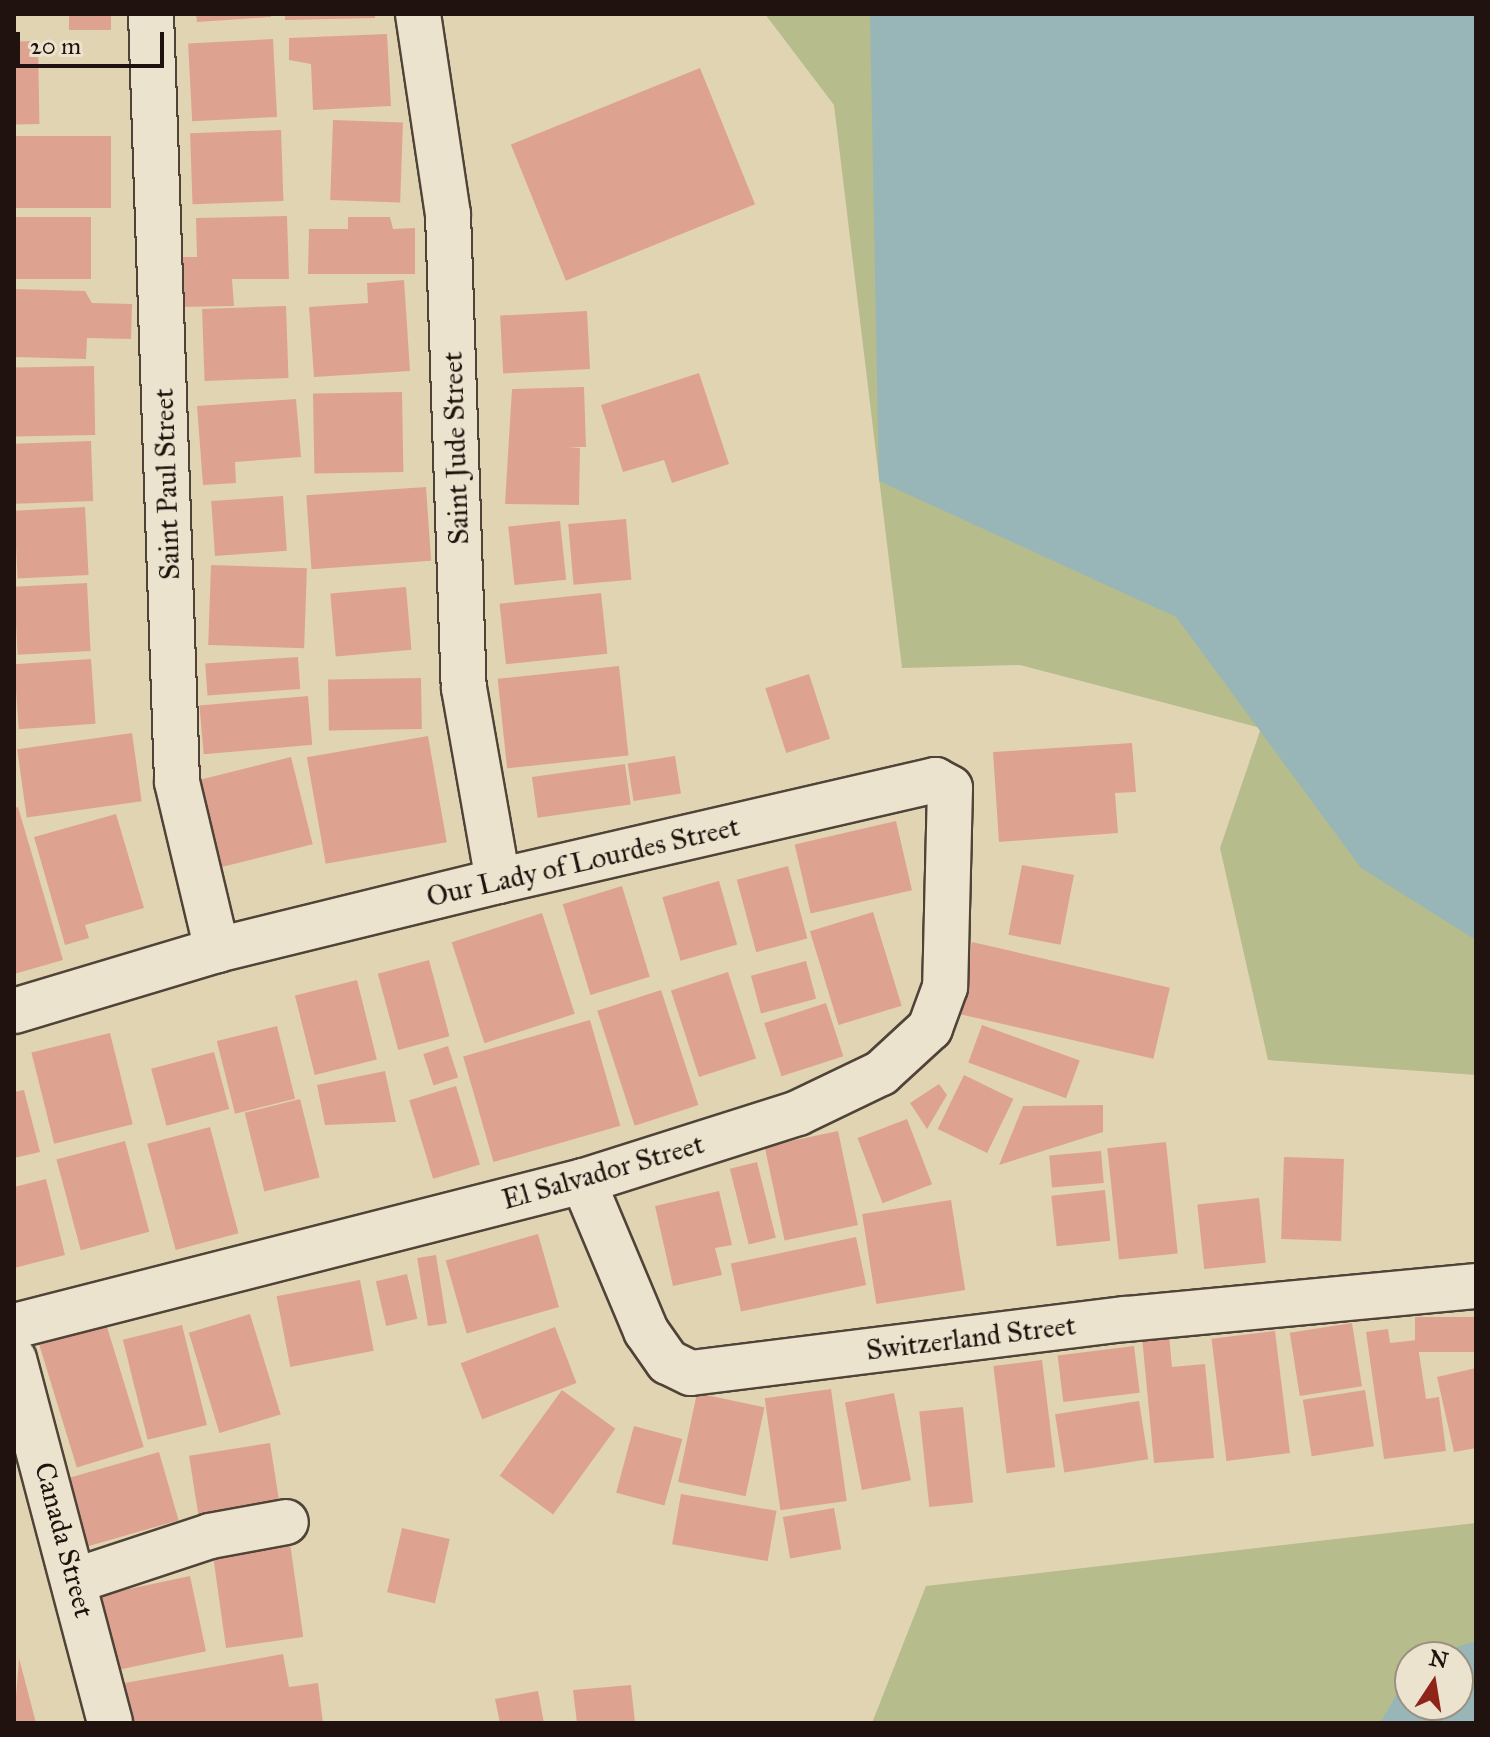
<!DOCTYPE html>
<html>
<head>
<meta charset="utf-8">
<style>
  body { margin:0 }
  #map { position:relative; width:1490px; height:1737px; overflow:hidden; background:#e1d4b3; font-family:"IM FELL Great Primer",serif }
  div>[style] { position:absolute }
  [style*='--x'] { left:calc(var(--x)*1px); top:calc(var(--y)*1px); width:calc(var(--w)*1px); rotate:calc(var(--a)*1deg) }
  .green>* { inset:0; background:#b6bc8b }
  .water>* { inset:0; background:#98b6b7 }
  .building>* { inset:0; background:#dea390; transform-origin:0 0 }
  .roads { filter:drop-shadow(2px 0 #504338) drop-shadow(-2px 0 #504338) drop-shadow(0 2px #504338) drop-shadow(0 -2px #504338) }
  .minor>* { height:44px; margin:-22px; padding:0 22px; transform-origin:22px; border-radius:22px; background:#ece3ce }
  span { translate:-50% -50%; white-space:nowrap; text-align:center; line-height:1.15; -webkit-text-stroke:7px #ece3ce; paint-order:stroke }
  .street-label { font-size:28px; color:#20130f }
  .frame { position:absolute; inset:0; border:16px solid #20130f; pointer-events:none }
  .north { position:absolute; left:1394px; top:1641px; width:80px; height:80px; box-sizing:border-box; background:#ece3ce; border:2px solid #9a9082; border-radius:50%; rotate:12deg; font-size:22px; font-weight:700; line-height:32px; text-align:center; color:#20130f }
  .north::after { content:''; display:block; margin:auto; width:28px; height:36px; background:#8f2418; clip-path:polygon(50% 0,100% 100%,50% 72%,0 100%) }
  .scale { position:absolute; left:16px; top:32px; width:148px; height:36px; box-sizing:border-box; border:4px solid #20130f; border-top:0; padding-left:10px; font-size:24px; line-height:28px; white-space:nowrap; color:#20130f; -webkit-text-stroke:6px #ece3ce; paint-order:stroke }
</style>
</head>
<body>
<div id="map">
  <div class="green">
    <div style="clip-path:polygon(765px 14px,1476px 14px,1476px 1075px,1268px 1060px,1220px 848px,1261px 728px,1020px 665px,902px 668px,834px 105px)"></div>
    <div style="clip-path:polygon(evenodd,1476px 1523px,1476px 1723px,872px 1723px,926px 1586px,1476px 1523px,1410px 1657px,1458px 1657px,1458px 1705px,1410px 1705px,1410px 1657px)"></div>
  </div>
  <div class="water">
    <div style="clip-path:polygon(870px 14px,1476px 14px,1476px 940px,1361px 868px,1176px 617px,879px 481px)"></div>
    <div style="clip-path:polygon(1476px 1641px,1476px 1723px,1380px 1723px,1410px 1672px,1410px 1705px,1458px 1705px,1458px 1657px,1425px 1657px)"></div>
  </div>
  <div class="building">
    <div style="left:69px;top:14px;width:42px;height:16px"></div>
    <div style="clip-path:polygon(196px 14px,271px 14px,271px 17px,197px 22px)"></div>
    <div style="clip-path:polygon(285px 14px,375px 14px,375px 18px,285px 20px)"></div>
    <div style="clip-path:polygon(387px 34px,391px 106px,313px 110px,311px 64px,289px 60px,289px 38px)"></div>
    <div style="left:273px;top:39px;width:78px;height:85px;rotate:87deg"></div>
    <div style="left:38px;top:41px;width:83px;height:24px;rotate:89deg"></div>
    <div style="left:700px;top:68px;width:147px;height:204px;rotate:68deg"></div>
    <div style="left:333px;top:120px;width:70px;height:80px;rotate:2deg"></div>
    <div style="left:281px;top:130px;width:71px;height:91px;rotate:88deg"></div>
    <div style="left:14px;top:136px;width:97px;height:72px"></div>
    <div style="clip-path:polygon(287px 216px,289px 279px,232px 279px,234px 306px,180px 307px,178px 257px,197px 257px,196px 218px)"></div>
    <div style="left:14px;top:217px;width:77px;height:62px"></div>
    <div style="clip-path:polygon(348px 217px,390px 217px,393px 229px,415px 228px,415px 274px,308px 274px,309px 229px,348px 229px)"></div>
    <div style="clip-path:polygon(404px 280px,410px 371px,314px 377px,309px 307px,368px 303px,367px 283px)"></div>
    <div style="clip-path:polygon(14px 289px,85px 291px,92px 303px,132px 304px,131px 339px,87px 338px,86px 359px,14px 357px)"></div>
    <div style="left:286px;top:306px;width:72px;height:84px;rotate:88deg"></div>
    <div style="left:587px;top:311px;width:58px;height:87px;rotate:87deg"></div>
    <div style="left:94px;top:366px;width:69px;height:80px;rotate:89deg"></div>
    <div style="clip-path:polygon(699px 373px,729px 464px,672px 483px,664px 460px,623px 472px,601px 405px)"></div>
    <div style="clip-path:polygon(584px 387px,586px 447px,568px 447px,580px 448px,579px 505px,505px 504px,512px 389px)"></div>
    <div style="left:402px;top:392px;width:80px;height:89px;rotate:89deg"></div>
    <div style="clip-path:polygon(296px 399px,301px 457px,235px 462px,236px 483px,203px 485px,197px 406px)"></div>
    <div style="left:91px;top:441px;width:60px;height:77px;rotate:88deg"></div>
    <div style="left:426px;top:487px;width:74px;height:120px;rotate:86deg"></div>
    <div style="left:283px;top:496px;width:55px;height:72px;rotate:86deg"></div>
    <div style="left:85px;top:507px;width:68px;height:71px;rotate:87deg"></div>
    <div style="left:626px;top:519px;width:61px;height:58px;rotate:85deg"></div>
    <div style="left:560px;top:521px;width:59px;height:52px;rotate:84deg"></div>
    <div style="left:211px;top:565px;width:96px;height:80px;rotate:2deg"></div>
    <div style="left:87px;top:583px;width:68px;height:73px;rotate:87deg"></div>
    <div style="left:406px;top:587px;width:63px;height:76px;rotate:85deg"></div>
    <div style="left:601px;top:593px;width:61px;height:102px;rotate:84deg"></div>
    <div style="left:298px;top:657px;width:32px;height:93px;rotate:86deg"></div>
    <div style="left:91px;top:659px;width:65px;height:77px;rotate:86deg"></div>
    <div style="left:619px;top:666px;width:90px;height:122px;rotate:84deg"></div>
    <div style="left:809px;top:674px;width:68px;height:46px;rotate:72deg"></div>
    <div style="left:421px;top:678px;width:51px;height:93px;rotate:89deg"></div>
    <div style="left:308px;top:696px;width:49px;height:109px;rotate:85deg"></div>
    <div style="left:132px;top:733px;width:69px;height:116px;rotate:82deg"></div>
    <div style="left:428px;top:736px;width:108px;height:123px;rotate:80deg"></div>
    <div style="clip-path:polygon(1132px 743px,1136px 792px,1115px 793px,1118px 833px,999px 842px,993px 752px)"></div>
    <div style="left:675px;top:756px;width:38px;height:48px;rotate:81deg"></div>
    <div style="left:291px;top:757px;width:90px;height:99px;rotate:76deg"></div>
    <div style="left:625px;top:764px;width:41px;height:94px;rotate:82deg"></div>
    <div style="clip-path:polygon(18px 807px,63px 960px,14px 974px,14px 808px)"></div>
    <div style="clip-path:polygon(116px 814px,144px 908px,85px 925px,89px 938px,65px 945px,34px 837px)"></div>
    <div style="left:896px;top:821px;width:71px;height:104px;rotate:77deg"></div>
    <div style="left:1022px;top:865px;width:53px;height:71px;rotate:11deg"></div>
    <div style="left:788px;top:866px;width:75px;height:53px;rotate:75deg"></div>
    <div style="left:719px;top:881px;width:66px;height:59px;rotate:74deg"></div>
    <div style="left:622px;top:886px;width:95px;height:62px;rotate:73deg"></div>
    <div style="left:873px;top:912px;width:98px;height:66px;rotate:73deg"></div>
    <div style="left:542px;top:913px;width:106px;height:95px;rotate:72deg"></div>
    <div style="left:972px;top:942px;width:203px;height:73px;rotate:13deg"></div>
    <div style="left:429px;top:960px;width:79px;height:53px;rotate:75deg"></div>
    <div style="left:806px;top:961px;width:39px;height:57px;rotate:75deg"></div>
    <div style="left:728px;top:972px;width:91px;height:60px;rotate:72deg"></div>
    <div style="left:357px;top:980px;width:82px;height:64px;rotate:76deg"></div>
    <div style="left:661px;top:990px;width:121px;height:67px;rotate:72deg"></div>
    <div style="left:826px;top:1003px;width:56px;height:65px;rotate:72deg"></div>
    <div style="left:590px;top:1020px;width:110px;height:132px;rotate:74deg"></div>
    <div style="left:982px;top:1025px;width:104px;height:40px;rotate:20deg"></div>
    <div style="left:277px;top:1026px;width:75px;height:62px;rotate:76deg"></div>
    <div style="left:110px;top:1033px;width:94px;height:81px;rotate:76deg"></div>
    <div style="left:448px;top:1046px;width:33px;height:26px;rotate:72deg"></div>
    <div style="left:214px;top:1052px;width:59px;height:65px;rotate:75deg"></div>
    <div style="clip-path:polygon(385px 1071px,396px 1122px,325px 1125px,317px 1085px)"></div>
    <div style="left:964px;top:1075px;width:55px;height:60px;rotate:26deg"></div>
    <div style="clip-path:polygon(939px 1084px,947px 1095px,927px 1129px,910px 1103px)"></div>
    <div style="left:456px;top:1086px;width:82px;height:49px;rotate:73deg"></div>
    <div style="clip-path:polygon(24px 1090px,40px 1152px,14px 1158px,14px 1092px)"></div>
    <div style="left:300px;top:1099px;width:81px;height:57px;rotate:76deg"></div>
    <div style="clip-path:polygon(1103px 1105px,1103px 1132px,999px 1165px,1023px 1106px)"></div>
    <div style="left:907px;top:1119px;width:70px;height:53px;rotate:69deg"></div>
    <div style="left:210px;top:1127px;width:110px;height:65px;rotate:75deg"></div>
    <div style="left:838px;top:1131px;width:96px;height:75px;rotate:78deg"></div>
    <div style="left:125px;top:1141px;width:94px;height:71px;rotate:75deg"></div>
    <div style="left:1166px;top:1142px;width:112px;height:59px;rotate:84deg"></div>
    <div style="left:1101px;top:1151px;width:32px;height:52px;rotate:85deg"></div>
    <div style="left:1284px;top:1157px;width:60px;height:82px;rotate:2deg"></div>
    <div style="left:757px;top:1162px;width:78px;height:28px;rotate:76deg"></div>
    <div style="clip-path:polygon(46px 1179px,65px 1255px,14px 1268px,14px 1187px)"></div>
    <div style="left:1105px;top:1190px;width:51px;height:54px;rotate:84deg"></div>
    <div style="clip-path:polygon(719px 1191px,732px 1245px,715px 1248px,722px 1275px,673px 1286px,655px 1206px)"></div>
    <div style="left:1259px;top:1198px;width:65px;height:62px;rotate:84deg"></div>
    <div style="left:951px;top:1200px;width:91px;height:90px;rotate:81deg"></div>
    <div style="left:538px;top:1234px;width:76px;height:96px;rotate:74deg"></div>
    <div style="left:856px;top:1237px;width:49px;height:128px;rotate:78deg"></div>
    <div style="left:436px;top:1255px;width:69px;height:19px;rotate:81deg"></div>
    <div style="left:407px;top:1274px;width:46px;height:32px;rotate:77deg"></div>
    <div style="left:360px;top:1280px;width:72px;height:85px;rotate:79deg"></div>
    <div style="left:250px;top:1314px;width:105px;height:64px;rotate:73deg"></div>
    <div style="left:104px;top:1317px;width:136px;height:70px;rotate:73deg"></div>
    <div style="left:1476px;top:1317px;width:35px;height:61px;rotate:90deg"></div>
    <div style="left:1352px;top:1323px;width:64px;height:63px;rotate:81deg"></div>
    <div style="left:182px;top:1325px;width:103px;height:61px;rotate:76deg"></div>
    <div style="left:555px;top:1327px;width:60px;height:101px;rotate:69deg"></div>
    <div style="clip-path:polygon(1388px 1329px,1390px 1343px,1417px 1340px,1426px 1399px,1439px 1397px,1446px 1451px,1384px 1459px,1366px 1332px)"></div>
    <div style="left:1275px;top:1331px;width:123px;height:64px;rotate:83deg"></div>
    <div style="clip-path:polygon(1169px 1335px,1172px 1367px,1205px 1364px,1214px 1458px,1154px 1463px,1142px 1337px)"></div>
    <div style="left:1134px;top:1346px;width:47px;height:77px;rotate:83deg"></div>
    <div style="left:1042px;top:1360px;width:108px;height:49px;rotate:83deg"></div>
    <div style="clip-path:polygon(1476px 1368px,1476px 1448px,1454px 1452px,1437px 1377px)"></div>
    <div style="left:831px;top:1389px;width:113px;height:67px;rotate:82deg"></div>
    <div style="left:562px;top:1390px;width:66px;height:106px;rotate:36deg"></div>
    <div style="left:1365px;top:1390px;width:57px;height:63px;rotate:81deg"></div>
    <div style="left:697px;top:1393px;width:69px;height:91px;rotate:12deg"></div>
    <div style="left:894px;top:1393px;width:89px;height:50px;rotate:79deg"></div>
    <div style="left:1139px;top:1401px;width:59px;height:85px;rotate:81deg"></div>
    <div style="left:963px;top:1407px;width:96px;height:44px;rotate:84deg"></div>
    <div style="left:634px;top:1426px;width:50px;height:69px;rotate:15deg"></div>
    <div style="left:270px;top:1443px;width:68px;height:82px;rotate:81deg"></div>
    <div style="left:159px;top:1452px;width:71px;height:95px;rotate:74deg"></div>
    <div style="left:681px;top:1494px;width:97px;height:51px;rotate:10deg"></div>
    <div style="left:834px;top:1508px;width:42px;height:52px;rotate:80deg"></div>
    <div style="left:402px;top:1528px;width:49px;height:66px;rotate:13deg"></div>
    <div style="left:290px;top:1543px;width:95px;height:78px;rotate:82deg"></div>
    <div style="left:190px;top:1576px;width:77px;height:95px;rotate:78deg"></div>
    <div style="clip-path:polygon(283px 1654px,289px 1687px,318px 1683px,323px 1723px,122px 1723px,114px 1685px)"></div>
    <div style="clip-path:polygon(19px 1658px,36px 1723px,14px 1723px)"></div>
    <div style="clip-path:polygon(631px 1685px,635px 1723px,577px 1723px,573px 1690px)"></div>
    <div style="clip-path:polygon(538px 1691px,544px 1723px,500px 1723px,495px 1699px)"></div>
  </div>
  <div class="roads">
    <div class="minor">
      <div style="--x:151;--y:14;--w:768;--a:88.06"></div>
      <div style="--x:177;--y:782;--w:173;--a:76.6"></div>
      <div style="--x:418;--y:14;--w:202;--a:81.5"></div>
      <div style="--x:448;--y:214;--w:474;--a:88.1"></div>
      <div style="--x:464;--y:688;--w:196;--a:80"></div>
      <div style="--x:14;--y:1011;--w:212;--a:-16.7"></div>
      <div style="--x:217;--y:950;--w:289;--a:-13.8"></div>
      <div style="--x:498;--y:881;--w:449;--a:-13"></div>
      <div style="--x:935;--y:780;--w:17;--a:28"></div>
      <div style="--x:950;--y:788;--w:199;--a:91.4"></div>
      <div style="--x:945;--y:987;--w:44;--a:110.1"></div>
      <div style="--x:930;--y:1028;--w:67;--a:137.4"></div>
      <div style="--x:881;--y:1073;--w:92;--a:154.3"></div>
      <div style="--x:798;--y:1113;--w:225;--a:162.4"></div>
      <div style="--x:583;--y:1181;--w:587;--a:165.7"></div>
      <div style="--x:583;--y:1181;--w:163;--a:67.2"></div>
      <div style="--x:646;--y:1331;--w:38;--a:55"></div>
      <div style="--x:668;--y:1362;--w:25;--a:26"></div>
      <div style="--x:691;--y:1373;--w:438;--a:-7.1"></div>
      <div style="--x:1126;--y:1319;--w:352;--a:-5.4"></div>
      <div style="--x:14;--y:1359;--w:376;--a:75.2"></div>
      <div style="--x:77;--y:1580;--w:140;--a:-18.3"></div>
      <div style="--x:210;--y:1536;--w:77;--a:-10.4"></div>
    </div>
  </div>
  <div class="street-label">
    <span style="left:456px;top:448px;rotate:-92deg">Saint Jude Street</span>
    <span style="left:167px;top:484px;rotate:-92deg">Saint Paul Street</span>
    <span style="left:583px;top:862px;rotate:-13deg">Our Lady of Lourdes Street</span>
    <span style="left:603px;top:1172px;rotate:-16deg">El Salvador Street</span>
    <span style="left:971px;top:1338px;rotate:-7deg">Switzerland Street</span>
    <span style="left:64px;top:1540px;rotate:75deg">Canada Street</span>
  </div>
  <div class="frame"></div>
  <div class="north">N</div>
  <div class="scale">20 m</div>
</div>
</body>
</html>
